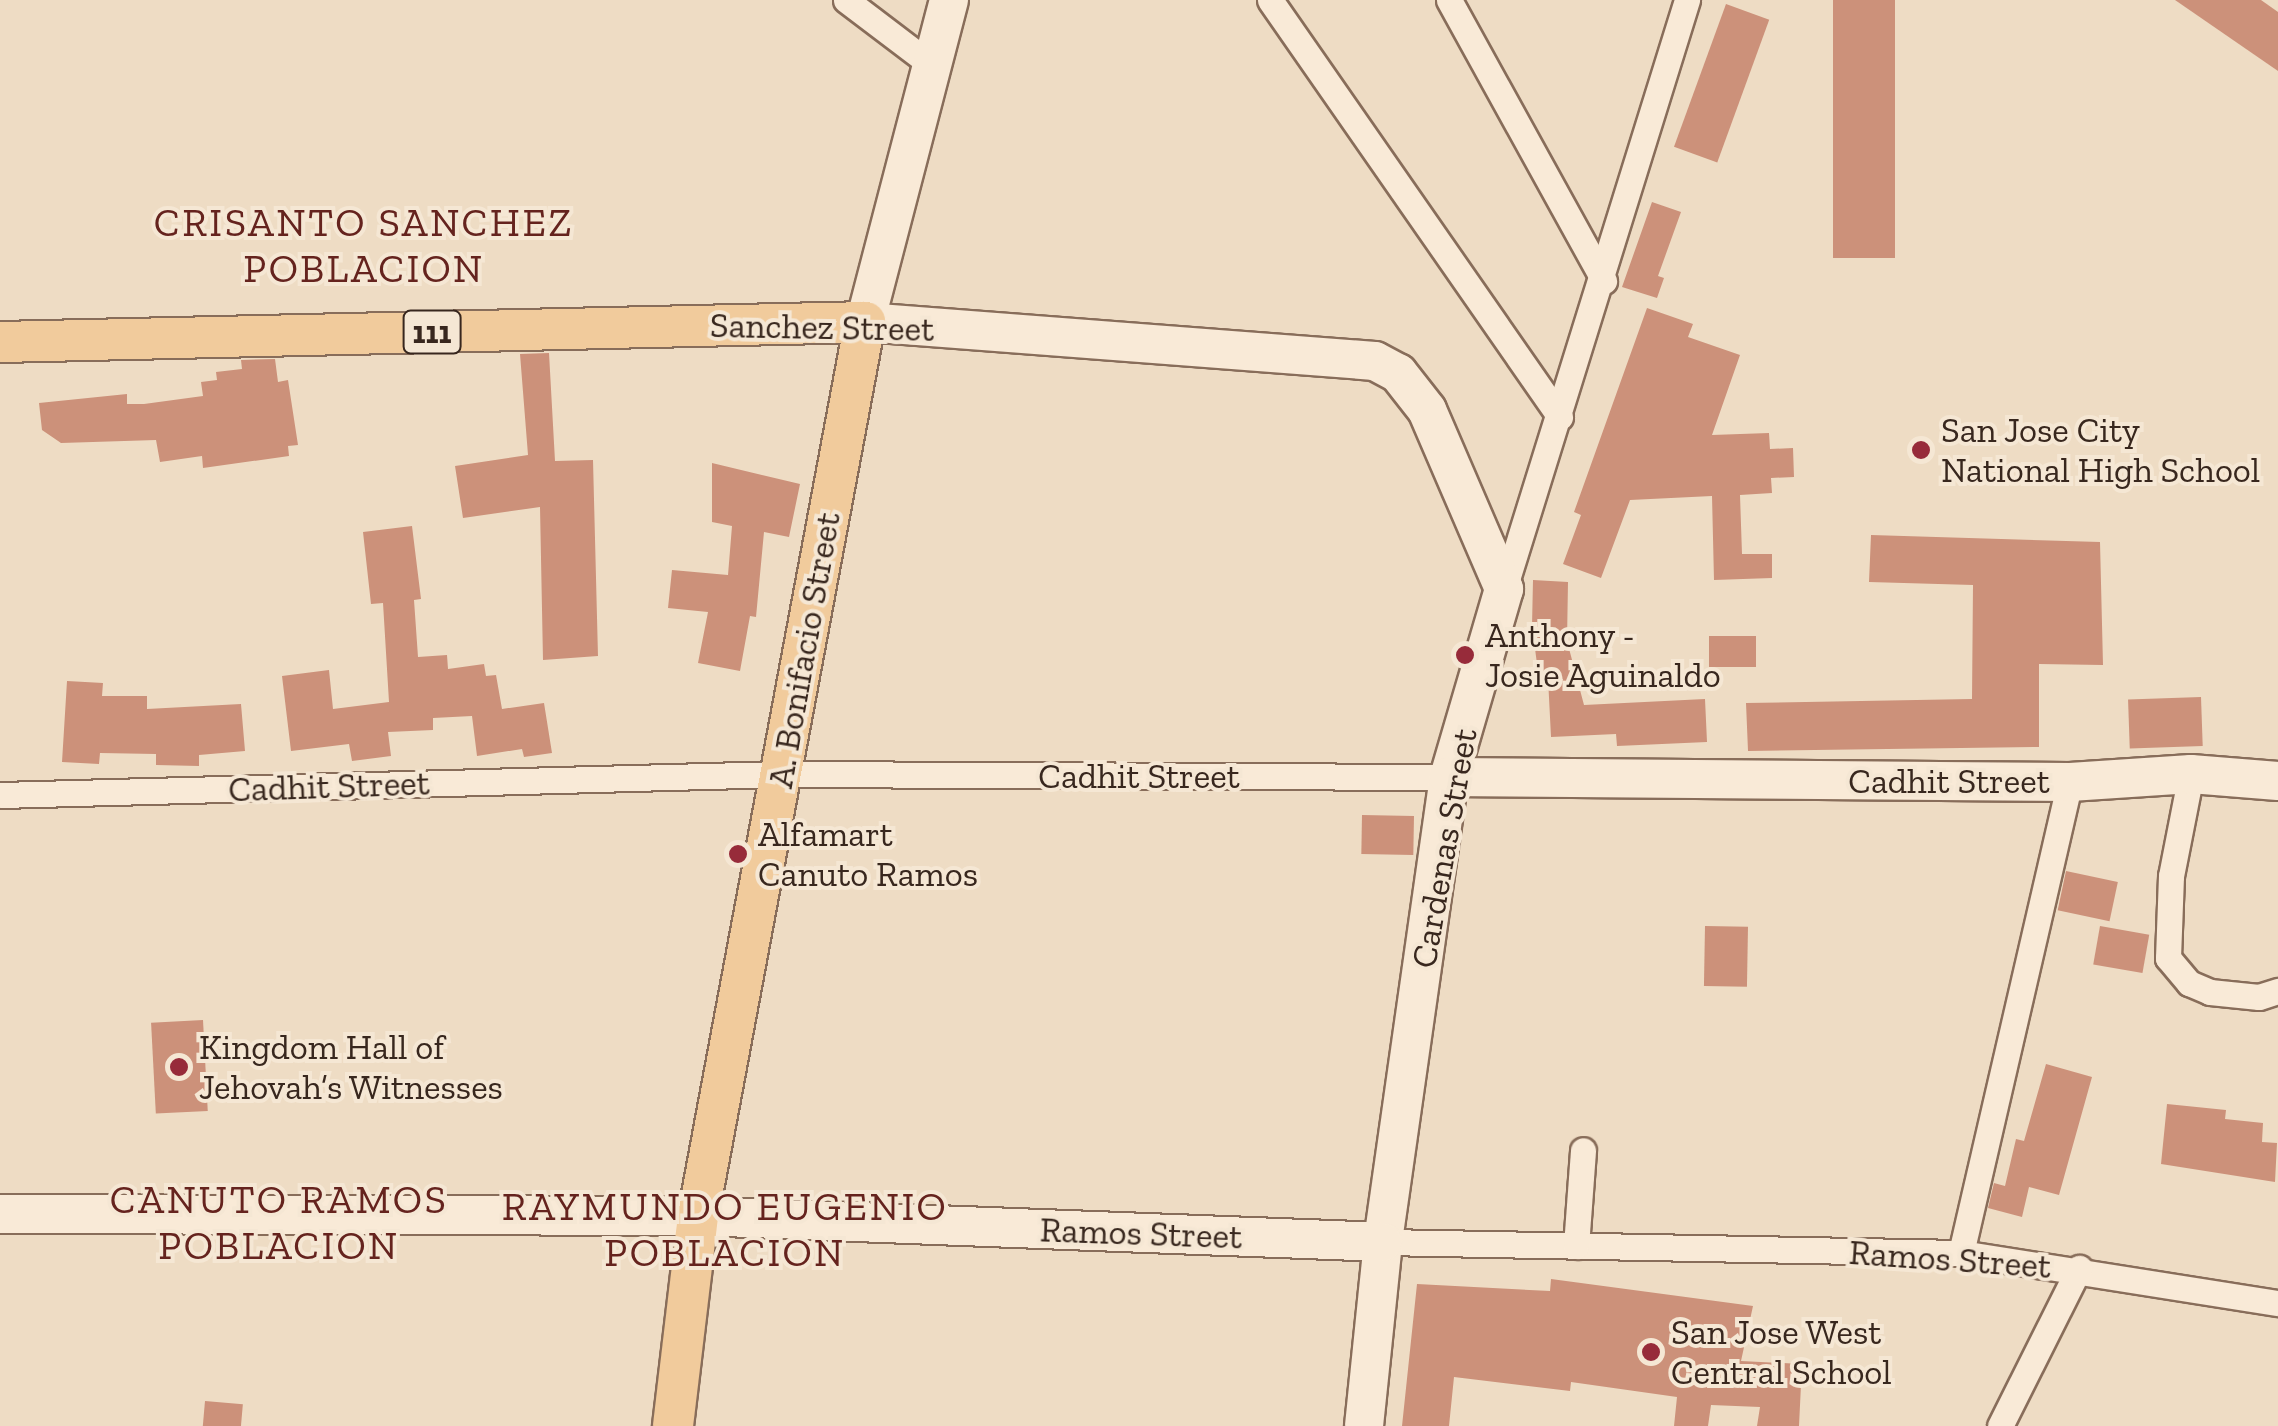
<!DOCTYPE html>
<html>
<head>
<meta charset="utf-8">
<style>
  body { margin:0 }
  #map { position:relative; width:2278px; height:1426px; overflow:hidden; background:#eedcc4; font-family:"Zilla Slab",serif }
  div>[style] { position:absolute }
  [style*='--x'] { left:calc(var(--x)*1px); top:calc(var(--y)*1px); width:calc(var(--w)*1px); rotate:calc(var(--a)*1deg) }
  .building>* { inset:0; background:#cc917a; transform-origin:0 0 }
  .roads { filter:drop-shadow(2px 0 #886d5a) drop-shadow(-2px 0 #886d5a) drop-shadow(0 2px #886d5a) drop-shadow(0 -2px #886d5a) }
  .street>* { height:25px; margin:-12.5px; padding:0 12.5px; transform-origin:12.5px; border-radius:12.5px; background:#f9ead7 }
  .secondary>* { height:38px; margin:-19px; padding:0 19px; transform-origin:19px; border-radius:19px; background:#f9ead7 }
  .primary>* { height:40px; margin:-20px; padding:0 20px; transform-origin:20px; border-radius:20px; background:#f1cb9c }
  .dots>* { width:28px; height:28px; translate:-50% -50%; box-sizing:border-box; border:5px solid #f5e7d4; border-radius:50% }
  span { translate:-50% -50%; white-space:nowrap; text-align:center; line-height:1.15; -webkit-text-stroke:8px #f5e7d4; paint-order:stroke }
  .shield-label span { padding:2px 8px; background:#f5e7d4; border:2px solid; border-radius:8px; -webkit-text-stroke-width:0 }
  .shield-label { font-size:32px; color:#38271e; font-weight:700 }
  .street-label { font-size:35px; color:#38271e }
  .poi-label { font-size:35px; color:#38271e }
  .left { translate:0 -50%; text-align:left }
  .quarter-label { font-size:40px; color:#65231e; letter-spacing:2.5px }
</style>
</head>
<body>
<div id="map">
  <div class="building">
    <div style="left:1833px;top:0;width:62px;height:258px"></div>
    <div style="clip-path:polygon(2175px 0,2261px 0,2278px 12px,2278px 71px)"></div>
    <div style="left:1726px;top:4px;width:46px;height:152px;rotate:20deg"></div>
    <div style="clip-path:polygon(1652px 202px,1681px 212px,1658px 276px,1664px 278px,1657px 298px,1622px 287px)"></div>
    <div style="clip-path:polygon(1647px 308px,1693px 324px,1688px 337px,1740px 355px,1712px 435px,1769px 433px,1770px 449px,1793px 448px,1794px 477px,1771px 478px,1772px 493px,1740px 495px,1742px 554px,1772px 554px,1772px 578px,1714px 580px,1712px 496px,1630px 500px,1601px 578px,1563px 564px,1581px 515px,1574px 512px)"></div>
    <div style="clip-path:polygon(549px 353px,555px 461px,593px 460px,598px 656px,543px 660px,540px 507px,463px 518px,455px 466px,528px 455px,520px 354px)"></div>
    <div style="clip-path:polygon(275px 359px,278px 382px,288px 380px,298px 445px,288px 446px,289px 456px,203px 468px,202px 456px,160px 462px,156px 440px,61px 443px,42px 430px,39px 403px,127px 394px,127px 404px,144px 404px,203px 396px,201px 382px,217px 380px,216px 372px,242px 369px,241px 360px)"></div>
    <div style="clip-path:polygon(712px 463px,800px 484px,789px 537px,764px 532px,756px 617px,750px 616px,740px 671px,698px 663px,708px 612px,668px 608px,672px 570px,728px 575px,732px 526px,712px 522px)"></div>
    <div style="clip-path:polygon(412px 526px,421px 599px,414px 600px,418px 657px,447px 655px,448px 669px,484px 664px,486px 676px,496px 675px,502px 709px,544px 703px,552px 753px,524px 757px,522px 749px,477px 756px,472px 716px,433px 718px,433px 730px,388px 732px,391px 756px,352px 761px,349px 744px,291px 751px,282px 676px,329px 670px,333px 709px,389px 702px,383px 603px,371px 604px,363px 532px)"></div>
    <div style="clip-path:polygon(1871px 535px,2100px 542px,2103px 665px,2039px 664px,2039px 747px,1748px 751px,1746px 703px,1972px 699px,1973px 585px,1869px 582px)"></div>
    <div style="clip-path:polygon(1533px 580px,1568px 582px,1567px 641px,1584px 705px,1705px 699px,1707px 742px,1617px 746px,1616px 734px,1551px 737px,1548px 678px,1539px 679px,1532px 626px)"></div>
    <div style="left:1709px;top:636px;width:47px;height:31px"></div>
    <div style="clip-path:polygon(67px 681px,103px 683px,102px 696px,147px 696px,147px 709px,241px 704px,245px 751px,199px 755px,199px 766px,156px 765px,156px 754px,100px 753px,99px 764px,62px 762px)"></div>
    <div style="left:2201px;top:697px;width:49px;height:73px;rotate:88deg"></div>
    <div style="left:1362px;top:815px;width:52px;height:39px;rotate:1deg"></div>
    <div style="left:2066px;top:871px;width:53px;height:40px;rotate:12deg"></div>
    <div style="left:1705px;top:926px;width:43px;height:60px;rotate:1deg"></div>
    <div style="left:2100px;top:926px;width:50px;height:39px;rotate:10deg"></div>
    <div style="left:203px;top:1020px;width:91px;height:52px;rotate:87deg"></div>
    <div style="clip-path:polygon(2046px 1064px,2092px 1077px,2059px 1195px,2029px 1187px,2022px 1217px,1988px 1208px,1994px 1183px,2005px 1186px,2016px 1139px,2024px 1141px)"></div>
    <div style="clip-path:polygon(2167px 1104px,2226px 1110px,2225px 1119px,2263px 1123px,2262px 1142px,2277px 1143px,2275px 1182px,2161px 1164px)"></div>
    <div style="clip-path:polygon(1551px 1279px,1753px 1306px,1741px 1361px,1802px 1364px,1799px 1426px,1757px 1426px,1760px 1407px,1711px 1405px,1708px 1426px,1674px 1426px,1677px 1397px,1571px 1382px,1570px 1391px,1454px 1377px,1449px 1426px,1402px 1426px,1417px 1284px,1550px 1291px)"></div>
    <div style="left:205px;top:1401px;width:38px;height:25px;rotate:5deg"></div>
  </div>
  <div class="roads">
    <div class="street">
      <div style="--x:846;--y:0;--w:104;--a:37.2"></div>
      <div style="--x:1270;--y:0;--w:508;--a:55.18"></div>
      <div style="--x:1449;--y:0;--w:321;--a:61.1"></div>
      <div style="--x:1504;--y:589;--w:617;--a:-72.74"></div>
      <div style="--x:2191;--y:774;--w:104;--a:101.1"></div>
      <div style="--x:2171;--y:876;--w:82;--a:92.1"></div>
      <div style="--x:2168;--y:958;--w:33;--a:50"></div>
      <div style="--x:2189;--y:983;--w:23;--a:23"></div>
      <div style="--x:2210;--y:992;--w:49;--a:5.8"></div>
      <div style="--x:2259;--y:997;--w:20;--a:-18"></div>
      <div style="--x:0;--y:795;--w:781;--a:-1.54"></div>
      <div style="--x:781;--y:774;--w:668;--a:0.26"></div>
      <div style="--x:1383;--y:1242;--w:578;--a:1.09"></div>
      <div style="--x:1961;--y:1253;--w:321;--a:9"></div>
      <div style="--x:1576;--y:1246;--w:96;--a:-85.8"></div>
      <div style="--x:1961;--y:1253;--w:483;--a:-77"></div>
      <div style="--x:2000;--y:1426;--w:177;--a:-63.4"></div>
    </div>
    <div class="secondary">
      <div style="--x:949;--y:0;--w:333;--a:104.6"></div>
      <div style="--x:865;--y:322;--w:511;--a:4.37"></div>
      <div style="--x:1375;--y:361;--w:26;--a:28"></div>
      <div style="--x:1398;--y:373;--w:47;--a:51.9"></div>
      <div style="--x:1427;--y:410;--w:195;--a:66.7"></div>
      <div style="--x:1504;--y:589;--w:196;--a:106.3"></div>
      <div style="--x:1449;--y:777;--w:470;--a:98.1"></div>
      <div style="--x:1383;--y:1242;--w:185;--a:95.9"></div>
      <div style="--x:1449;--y:777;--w:621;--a:0.46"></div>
      <div style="--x:2070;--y:782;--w:121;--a:-3.8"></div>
      <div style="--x:2191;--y:774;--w:87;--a:4.6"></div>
      <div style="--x:0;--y:1214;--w:698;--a:0.16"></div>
      <div style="--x:698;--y:1216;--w:685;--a:2.17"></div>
    </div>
    <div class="primary">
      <div style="--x:0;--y:342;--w:865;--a:-1.32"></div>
      <div style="--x:865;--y:322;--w:909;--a:100.58"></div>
      <div style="--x:698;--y:1216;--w:211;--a:96.8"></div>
    </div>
  </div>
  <div class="dots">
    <div style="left:1921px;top:450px;background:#972b3a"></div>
    <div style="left:1465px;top:655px;background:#972b3a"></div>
    <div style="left:738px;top:854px;background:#972b3a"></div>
    <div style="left:179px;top:1067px;background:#972b3a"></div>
    <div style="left:1651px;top:1352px;background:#972b3a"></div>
  </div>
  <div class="shield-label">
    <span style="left:432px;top:332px">111</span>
  </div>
  <div class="street-label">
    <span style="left:822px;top:327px;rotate:1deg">Sanchez Street</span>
    <span style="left:804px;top:650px;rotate:-80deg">A. Bonifacio Street</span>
    <span style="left:1139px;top:776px">Cadhit Street</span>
    <span style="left:1949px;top:781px">Cadhit Street</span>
    <span style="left:329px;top:786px;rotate:-2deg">Cadhit Street</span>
    <span style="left:1444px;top:848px;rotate:-80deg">Cardenas Street</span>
    <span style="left:1141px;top:1233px;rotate:2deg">Ramos Street</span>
    <span style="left:1950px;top:1259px;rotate:4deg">Ramos Street</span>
  </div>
  <div class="poi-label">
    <span class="left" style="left:1941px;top:450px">San Jose City<br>National High School</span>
    <span class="left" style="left:1485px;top:655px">Anthony -<br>Josie Aguinaldo</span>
    <span class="left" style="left:758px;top:854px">Alfamart<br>Canuto Ramos</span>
    <span class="left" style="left:199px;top:1067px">Kingdom Hall of<br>Jehovah’s Witnesses</span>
    <span class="left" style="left:1671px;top:1352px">San Jose West<br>Central School</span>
  </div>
  <div class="quarter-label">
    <span style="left:364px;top:245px">CRISANTO SANCHEZ<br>POBLACION</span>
    <span style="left:279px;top:1222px">CANUTO RAMOS<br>POBLACION</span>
    <span style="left:725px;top:1229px">RAYMUNDO EUGENIO<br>POBLACION</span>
  </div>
</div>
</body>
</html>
